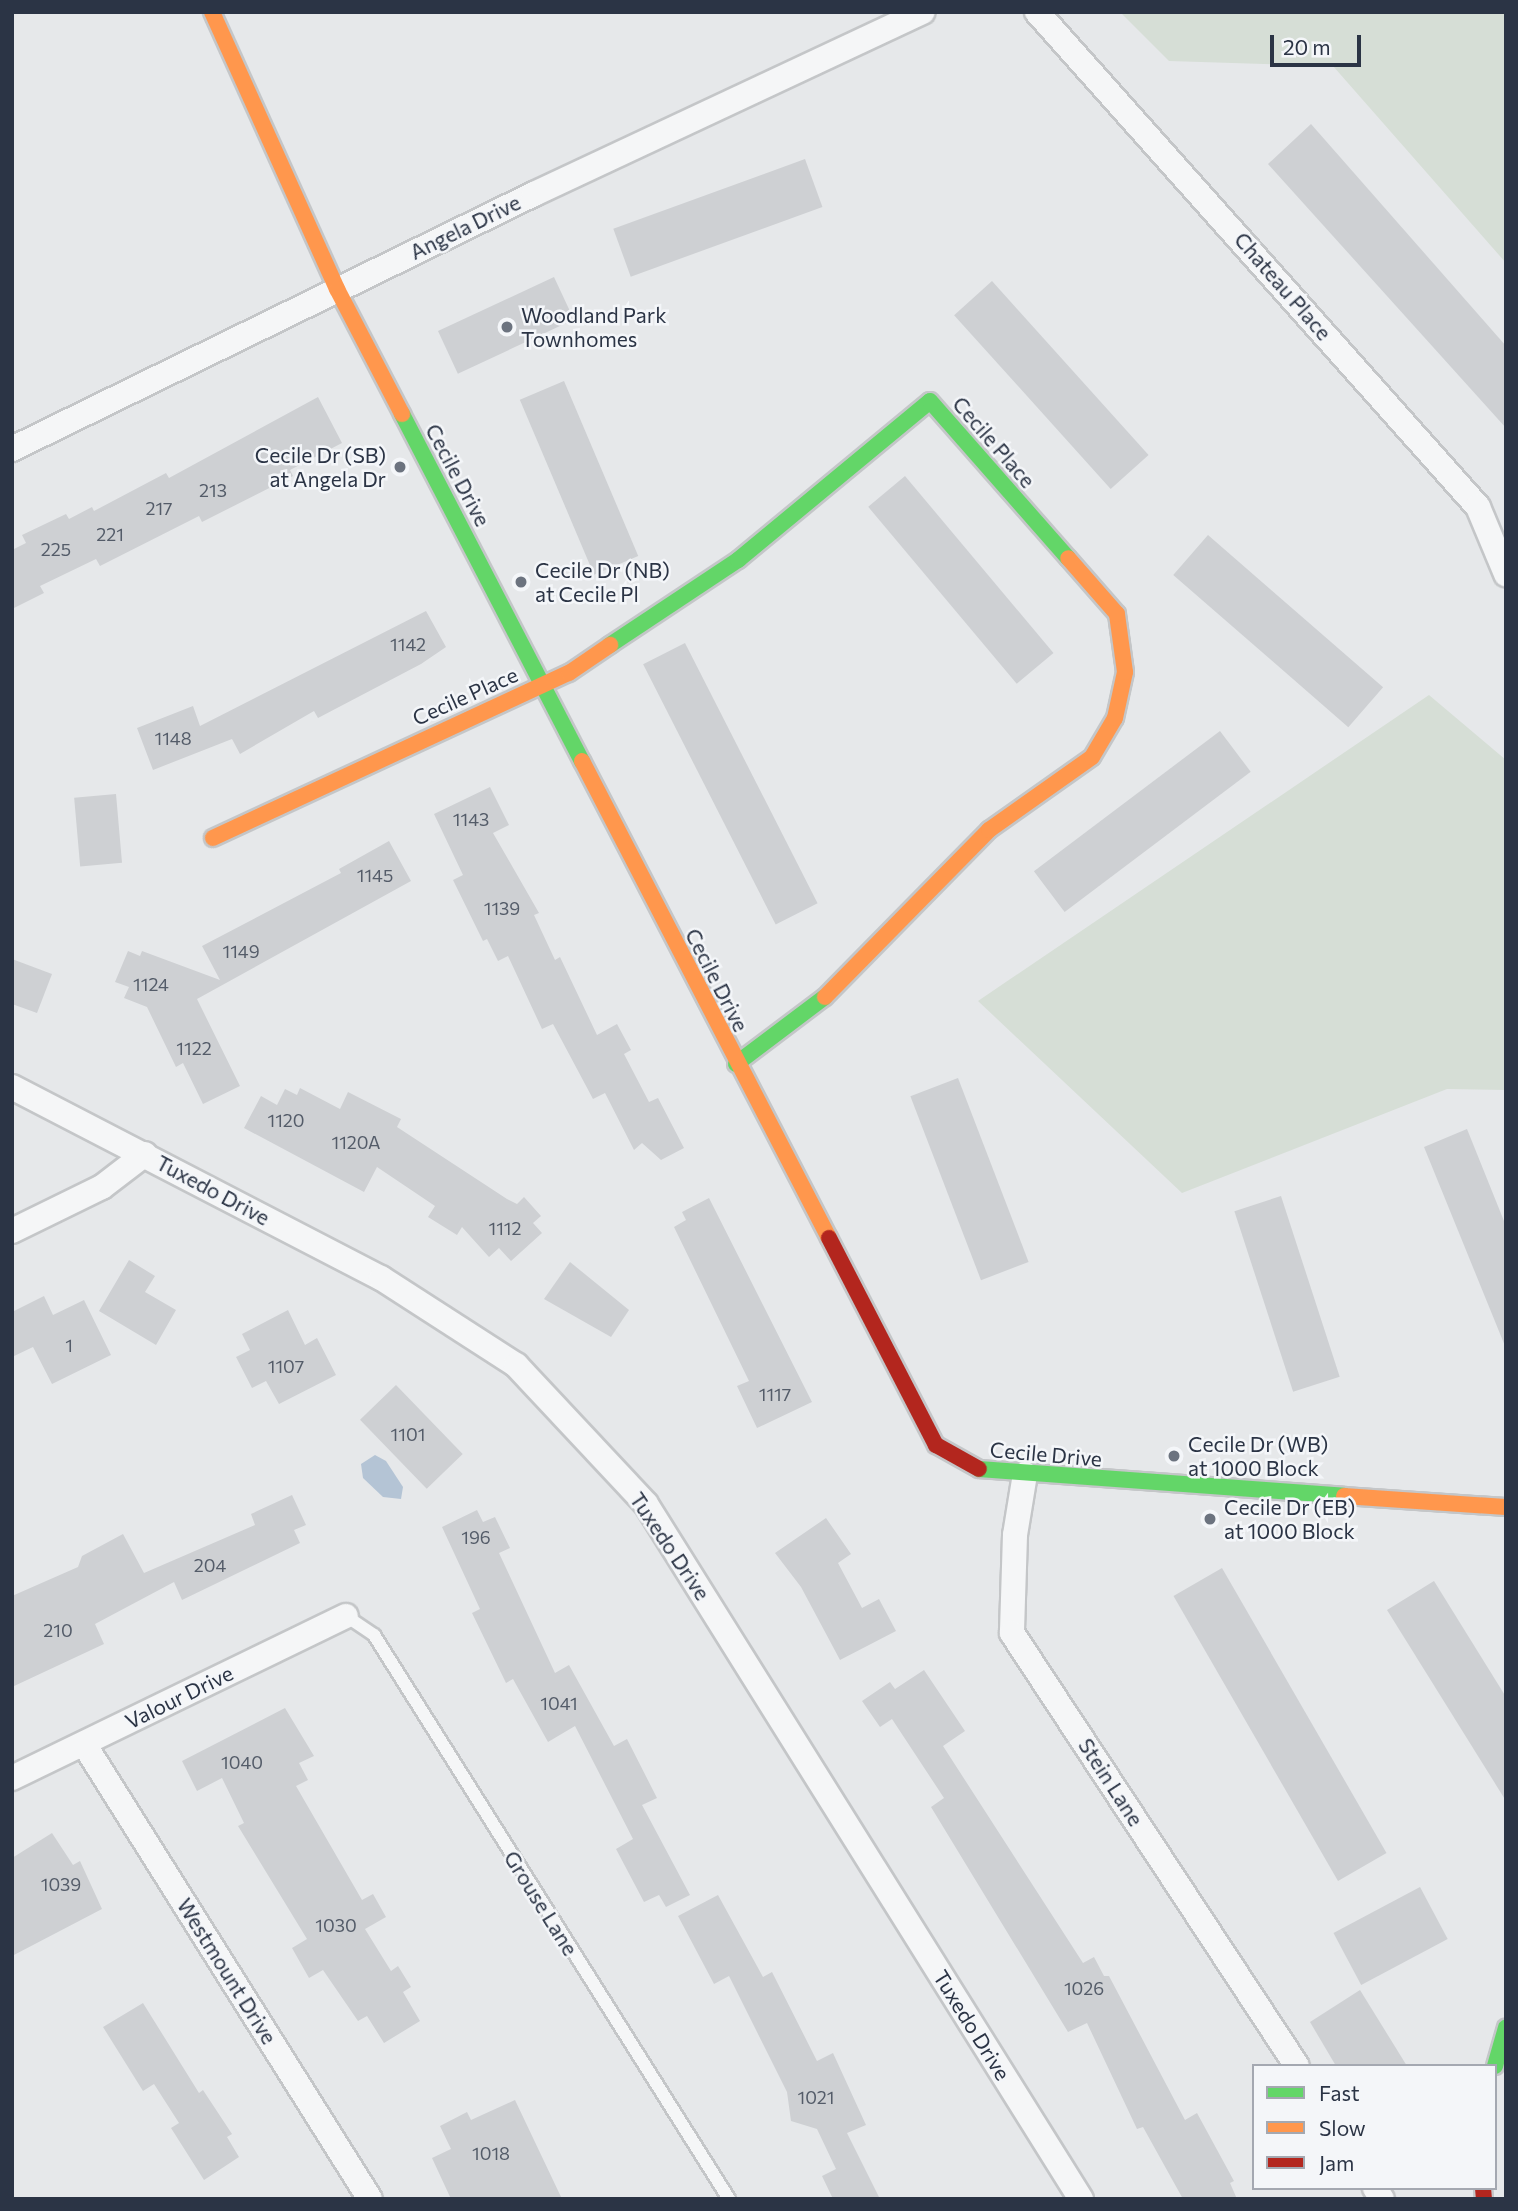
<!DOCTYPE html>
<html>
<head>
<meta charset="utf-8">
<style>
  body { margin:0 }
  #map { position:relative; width:1518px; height:2211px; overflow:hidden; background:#e6e8ea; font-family:Commissioner,sans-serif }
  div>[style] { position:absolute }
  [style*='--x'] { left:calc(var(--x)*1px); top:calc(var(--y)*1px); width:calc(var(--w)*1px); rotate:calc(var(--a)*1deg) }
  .green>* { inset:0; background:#d6ded6 }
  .water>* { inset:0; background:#b4c4d5 }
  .building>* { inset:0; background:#ced0d3; transform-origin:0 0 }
  .roads { filter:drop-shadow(2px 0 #c4c6c8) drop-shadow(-2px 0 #c4c6c8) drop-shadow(0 2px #c4c6c8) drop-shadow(0 -2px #c4c6c8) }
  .lane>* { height:12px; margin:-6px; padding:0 6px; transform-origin:6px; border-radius:6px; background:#f5f6f7 }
  .street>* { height:24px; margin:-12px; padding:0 12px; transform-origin:12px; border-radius:12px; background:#f5f6f7 }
  .fast>* { height:16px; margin:-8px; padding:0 8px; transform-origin:8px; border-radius:8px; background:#63d668 }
  .slow>* { height:16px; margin:-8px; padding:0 8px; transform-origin:8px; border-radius:8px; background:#ff974d }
  .jam>* { height:16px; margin:-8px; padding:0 8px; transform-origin:8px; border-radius:8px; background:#b3261e }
  .dots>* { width:19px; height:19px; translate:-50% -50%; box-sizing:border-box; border:4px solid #f4f6f9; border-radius:50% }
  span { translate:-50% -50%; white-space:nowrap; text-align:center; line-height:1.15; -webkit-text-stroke:5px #f4f6f9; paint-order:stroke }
  .number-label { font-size:18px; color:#545c69 }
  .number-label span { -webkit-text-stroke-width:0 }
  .street-label { font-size:21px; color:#2b3445 }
  .poi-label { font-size:21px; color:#2b3445 }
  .left { translate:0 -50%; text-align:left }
  .right { translate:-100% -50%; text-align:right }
  .frame { position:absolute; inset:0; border:14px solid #2b3445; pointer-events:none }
  .legend { position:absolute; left:1252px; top:2064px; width:245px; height:126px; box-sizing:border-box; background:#f4f6f9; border:2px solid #a4a8b1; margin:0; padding:9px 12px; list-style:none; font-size:21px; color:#2b3445 }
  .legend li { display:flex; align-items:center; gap:14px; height:35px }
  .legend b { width:35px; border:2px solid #a4a8b1 }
  .scale { position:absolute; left:1270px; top:35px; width:91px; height:32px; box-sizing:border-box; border:4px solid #2b3445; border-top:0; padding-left:9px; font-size:21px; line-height:24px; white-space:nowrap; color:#2b3445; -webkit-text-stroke:5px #f4f6f9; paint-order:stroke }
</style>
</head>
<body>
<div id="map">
  <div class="green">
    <div style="clip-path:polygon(1120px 12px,1506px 12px,1506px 263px,1333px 66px,1169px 61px)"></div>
    <div style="clip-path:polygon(1429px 695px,1506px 760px,1506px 1090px,1447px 1089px,1182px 1193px,978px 1001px)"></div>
  </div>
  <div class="water">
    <div style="clip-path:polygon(375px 1455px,386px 1461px,403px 1487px,401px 1499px,383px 1497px,363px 1478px,361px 1464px)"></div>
  </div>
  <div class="building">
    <div style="clip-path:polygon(1311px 124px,1506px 346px,1506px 428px,1268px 164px)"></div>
    <div style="left:805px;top:159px;width:51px;height:204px;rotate:70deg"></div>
    <div style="left:554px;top:277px;width:47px;height:128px;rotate:65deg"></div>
    <div style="left:992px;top:281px;width:234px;height:51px;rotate:48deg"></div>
    <div style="left:564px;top:381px;width:190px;height:48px;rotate:67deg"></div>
    <div style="clip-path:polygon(318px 397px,342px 443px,290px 470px,293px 476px,202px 522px,199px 516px,100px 566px,96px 559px,40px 586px,44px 593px,12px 609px,12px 550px,26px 543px,22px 535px,66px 514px,69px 519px,92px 507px,94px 511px,166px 473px,169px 478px)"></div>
    <div style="left:905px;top:476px;width:231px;height:48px;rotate:50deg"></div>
    <div style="left:1208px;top:535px;width:232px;height:53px;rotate:41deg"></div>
    <div style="clip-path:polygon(426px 611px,446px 647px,421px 664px,318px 718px,314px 711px,240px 754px,232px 739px,153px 770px,137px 728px,193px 706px,200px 726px)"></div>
    <div style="left:685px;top:643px;width:292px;height:47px;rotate:63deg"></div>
    <div style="left:1220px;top:731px;width:51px;height:233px;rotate:53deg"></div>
    <div style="clip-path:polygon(490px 787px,509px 825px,493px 833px,539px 913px,534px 915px,555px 960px,560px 957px,597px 1035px,617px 1024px,631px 1050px,624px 1054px,649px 1102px,658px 1098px,684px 1148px,661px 1160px,642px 1143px,634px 1150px,605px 1093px,593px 1099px,553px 1024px,542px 1029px,508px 956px,498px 961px,487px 939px,483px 941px,453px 880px,463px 875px,434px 814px)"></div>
    <div style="left:116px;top:794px;width:69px;height:42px;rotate:85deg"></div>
    <div style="clip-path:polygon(389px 841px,411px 881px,197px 999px,240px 1086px,203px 1104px,183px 1063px,176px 1067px,147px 1007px,124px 998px,129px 987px,115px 982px,128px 951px,140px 956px,142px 951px,220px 980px,202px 946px,341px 873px,339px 869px)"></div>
    <div style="clip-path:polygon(12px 959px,52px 974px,37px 1013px,12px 1004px)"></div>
    <div style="left:958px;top:1078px;width:197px;height:51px;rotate:69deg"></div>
    <div style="clip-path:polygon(300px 1088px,340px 1109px,348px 1092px,401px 1119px,397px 1127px,507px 1199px,517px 1204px,524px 1197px,541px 1216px,533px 1223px,542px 1233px,511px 1261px,499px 1248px,489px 1257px,462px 1227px,457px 1235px,428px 1217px,435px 1206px,377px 1167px,364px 1192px,244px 1128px,261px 1096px,277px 1105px,285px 1089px,297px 1095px)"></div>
    <div style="clip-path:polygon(1467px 1129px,1506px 1226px,1505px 1346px,1424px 1147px)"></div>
    <div style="left:1281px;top:1196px;width:190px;height:49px;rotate:72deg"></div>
    <div style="clip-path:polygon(709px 1198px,812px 1402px,757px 1428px,737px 1386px,749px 1381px,674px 1227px,686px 1220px,682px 1212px)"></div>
    <div style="clip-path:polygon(129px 1260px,155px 1276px,145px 1292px,176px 1310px,156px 1345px,99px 1311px)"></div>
    <div style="clip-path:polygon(570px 1262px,629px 1310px,611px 1337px,544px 1299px)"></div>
    <div style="clip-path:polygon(44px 1296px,53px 1315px,84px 1300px,111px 1355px,52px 1384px,33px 1347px,12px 1357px,12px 1312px)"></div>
    <div style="clip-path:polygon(288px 1310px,305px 1345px,317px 1338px,336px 1375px,279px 1404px,266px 1381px,252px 1388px,236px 1357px,250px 1350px,242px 1334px)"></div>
    <div style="left:396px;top:1385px;width:96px;height:50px;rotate:46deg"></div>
    <div style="clip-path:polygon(292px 1495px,306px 1525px,294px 1530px,300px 1543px,182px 1600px,174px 1582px,95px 1624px,104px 1644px,12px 1687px,12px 1596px,78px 1567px,82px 1556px,123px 1534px,144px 1573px,255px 1525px,251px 1514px)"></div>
    <div style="clip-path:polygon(477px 1510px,483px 1522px,495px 1517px,510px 1548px,499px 1553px,555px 1673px,569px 1665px,614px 1746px,627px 1739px,657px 1798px,642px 1805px,690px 1895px,666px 1907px,659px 1895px,644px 1902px,616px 1849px,633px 1839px,575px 1726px,548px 1742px,513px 1679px,506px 1683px,472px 1613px,480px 1609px,442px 1527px)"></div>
    <div style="clip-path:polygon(826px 1518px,851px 1554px,838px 1563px,862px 1608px,879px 1599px,896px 1631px,840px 1660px,801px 1587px,775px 1553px)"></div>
    <div style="left:1222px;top:1568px;width:329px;height:56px;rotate:60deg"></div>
    <div style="clip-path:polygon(1434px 1581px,1506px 1697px,1506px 1801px,1387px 1610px)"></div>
    <div style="clip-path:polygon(924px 1670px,965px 1731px,943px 1746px,1083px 1963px,1094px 1957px,1104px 1976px,1109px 1976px,1185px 2120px,1197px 2113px,1234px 2181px,1230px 2183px,1237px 2199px,1183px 2199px,1143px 2127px,1137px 2129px,1087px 2023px,1068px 2032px,931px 1807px,944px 1798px,892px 1719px,880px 1727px,862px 1701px,890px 1682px,895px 1689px)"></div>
    <div style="clip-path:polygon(285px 1708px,314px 1756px,299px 1763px,308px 1780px,296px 1786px,362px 1900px,373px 1894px,386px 1917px,365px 1929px,391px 1971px,398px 1966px,411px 1987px,403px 1992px,420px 2021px,384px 2043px,367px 2016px,358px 2021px,323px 1970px,309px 1978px,292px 1948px,307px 1939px,238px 1826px,244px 1823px,222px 1778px,197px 1791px,182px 1761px)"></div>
    <div style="clip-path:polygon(52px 1833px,73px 1865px,80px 1861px,102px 1909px,12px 1956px,12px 1858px)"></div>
    <div style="left:1420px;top:1887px;width:59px;height:98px;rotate:62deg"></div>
    <div style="clip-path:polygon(718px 1895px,763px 1977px,772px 1972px,817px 2061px,833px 2053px,866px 2125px,847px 2133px,880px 2199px,833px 2199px,822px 2176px,836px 2169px,817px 2129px,791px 2121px,787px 2092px,729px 1976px,714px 1984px,678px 1916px)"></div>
    <div style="clip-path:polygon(1360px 1990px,1407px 2066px,1336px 2066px,1310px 2022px)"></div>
    <div style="clip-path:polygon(143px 2003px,199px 2093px,203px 2090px,232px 2134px,227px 2137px,239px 2157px,204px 2180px,171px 2128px,179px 2123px,154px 2084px,143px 2091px,103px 2027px)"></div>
    <div style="clip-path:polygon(515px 2100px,562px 2199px,451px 2199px,432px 2158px,451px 2149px,440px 2126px,467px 2112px,471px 2120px)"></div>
  </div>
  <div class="roads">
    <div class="lane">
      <div style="--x:346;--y:1616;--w:34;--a:34"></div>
      <div style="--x:374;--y:1635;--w:666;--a:57.81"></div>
    </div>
    <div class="street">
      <div style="--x:1037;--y:12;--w:663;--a:48.3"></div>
      <div style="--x:1478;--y:507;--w:73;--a:67.3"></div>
      <div style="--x:12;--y:449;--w:581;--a:-26.04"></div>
      <div style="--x:534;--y:194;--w:429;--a:-25.1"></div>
      <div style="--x:12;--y:1087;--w:416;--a:27.4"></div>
      <div style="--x:381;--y:1278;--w:161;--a:32.8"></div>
      <div style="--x:516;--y:1365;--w:190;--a:46.9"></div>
      <div style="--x:646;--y:1504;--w:820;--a:57.96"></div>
      <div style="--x:12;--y:1231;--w:100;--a:-26.1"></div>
      <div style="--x:102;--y:1187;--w:54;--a:-37.5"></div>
      <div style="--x:1025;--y:1474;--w:62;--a:99.3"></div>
      <div style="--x:1015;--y:1535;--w:98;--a:91.8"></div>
      <div style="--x:1012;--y:1633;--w:518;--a:56.65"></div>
      <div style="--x:84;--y:1744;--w:537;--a:57.85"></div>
      <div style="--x:12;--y:1778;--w:371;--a:-25.9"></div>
      <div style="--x:1375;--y:2188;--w:13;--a:58"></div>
    </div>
    <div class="fast">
      <div style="--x:402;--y:414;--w:391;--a:62.6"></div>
      <div style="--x:610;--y:645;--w:154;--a:-33.6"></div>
      <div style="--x:738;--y:560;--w:249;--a:-39.6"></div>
      <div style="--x:930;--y:401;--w:209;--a:48.7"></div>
      <div style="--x:736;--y:1064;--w:111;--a:-37"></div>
      <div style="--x:979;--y:1469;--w:366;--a:4.2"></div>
      <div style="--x:1495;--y:2066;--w:40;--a:-74"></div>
    </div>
    <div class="slow">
      <div style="--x:212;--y:12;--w:304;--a:65.7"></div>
      <div style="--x:337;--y:289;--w:141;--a:62.5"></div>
      <div style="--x:582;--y:761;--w:537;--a:62.62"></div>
      <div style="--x:213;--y:838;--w:392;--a:-24.9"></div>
      <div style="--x:569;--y:673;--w:50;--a:-34.3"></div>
      <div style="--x:825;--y:997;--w:234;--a:-45.5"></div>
      <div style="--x:989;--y:830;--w:126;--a:-35.3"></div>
      <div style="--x:1092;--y:757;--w:45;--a:-59.5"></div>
      <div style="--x:1115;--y:718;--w:47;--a:-77.7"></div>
      <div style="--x:1125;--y:672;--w:59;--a:-97.9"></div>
      <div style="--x:1117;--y:614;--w:74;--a:-131.2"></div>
      <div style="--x:1344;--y:1496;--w:162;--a:3.9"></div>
    </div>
    <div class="jam">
      <div style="--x:829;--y:1238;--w:233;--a:62.7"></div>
      <div style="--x:936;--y:1445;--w:49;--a:29.2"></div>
      <div style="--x:1483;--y:2188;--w:11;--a:85"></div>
    </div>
  </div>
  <div class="dots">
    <div style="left:507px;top:327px;background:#6c737f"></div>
    <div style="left:400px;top:467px;background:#6c737f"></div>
    <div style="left:521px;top:582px;background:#6c737f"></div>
    <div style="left:1174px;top:1456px;background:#6c737f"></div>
    <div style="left:1210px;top:1519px;background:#6c737f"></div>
  </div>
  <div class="number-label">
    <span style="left:213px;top:490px">213</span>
    <span style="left:159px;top:508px">217</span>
    <span style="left:110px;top:534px">221</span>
    <span style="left:56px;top:549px">225</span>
    <span style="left:408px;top:644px">1142</span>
    <span style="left:173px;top:738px">1148</span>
    <span style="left:471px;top:819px">1143</span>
    <span style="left:375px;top:875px">1145</span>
    <span style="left:502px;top:908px">1139</span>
    <span style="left:241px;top:951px">1149</span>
    <span style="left:151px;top:984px">1124</span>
    <span style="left:194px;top:1048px">1122</span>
    <span style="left:286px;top:1120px">1120</span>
    <span style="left:356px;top:1142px">1120A</span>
    <span style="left:505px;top:1228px">1112</span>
    <span style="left:69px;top:1345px">1</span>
    <span style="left:286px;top:1366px">1107</span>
    <span style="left:775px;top:1394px">1117</span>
    <span style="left:408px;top:1434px">1101</span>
    <span style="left:476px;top:1537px">196</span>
    <span style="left:210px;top:1565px">204</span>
    <span style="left:58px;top:1630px">210</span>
    <span style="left:559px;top:1703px">1041</span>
    <span style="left:242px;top:1762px">1040</span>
    <span style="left:61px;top:1884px">1039</span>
    <span style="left:336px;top:1925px">1030</span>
    <span style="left:1084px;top:1988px">1026</span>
    <span style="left:816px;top:2097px">1021</span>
    <span style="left:491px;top:2153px">1018</span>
  </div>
  <div class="street-label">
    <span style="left:465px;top:227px;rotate:-26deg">Angela Drive</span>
    <span style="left:1283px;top:286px;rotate:49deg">Chateau Place</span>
    <span style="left:994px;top:442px;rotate:49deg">Cecile Place</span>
    <span style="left:458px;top:475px;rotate:62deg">Cecile Drive</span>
    <span style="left:465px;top:696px;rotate:-24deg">Cecile Place</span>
    <span style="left:717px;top:980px;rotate:63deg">Cecile Drive</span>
    <span style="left:213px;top:1190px;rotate:28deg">Tuxedo Drive</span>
    <span style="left:1046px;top:1454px;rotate:5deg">Cecile Drive</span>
    <span style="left:670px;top:1546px;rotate:56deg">Tuxedo Drive</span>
    <span style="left:179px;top:1697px;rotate:-26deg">Valour Drive</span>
    <span style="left:1111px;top:1782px;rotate:57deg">Stein Lane</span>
    <span style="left:541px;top:1903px;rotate:58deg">Grouse Lane</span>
    <span style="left:227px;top:1971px;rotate:58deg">Westmount Drive</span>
    <span style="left:972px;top:2025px;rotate:58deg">Tuxedo Drive</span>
  </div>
  <div class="poi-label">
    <span class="left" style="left:521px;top:327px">Woodland Park<br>Townhomes</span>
    <span class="right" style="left:386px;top:467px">Cecile Dr (SB)<br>at Angela Dr</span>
    <span class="left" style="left:535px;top:582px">Cecile Dr (NB)<br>at Cecile Pl</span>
    <span class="left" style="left:1188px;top:1456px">Cecile Dr (WB)<br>at 1000 Block</span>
    <span class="left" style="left:1224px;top:1519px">Cecile Dr (EB)<br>at 1000 Block</span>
  </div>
  <div class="frame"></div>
  <ul class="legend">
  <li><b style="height:9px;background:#63d668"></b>Fast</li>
  <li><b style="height:9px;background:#ff974d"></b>Slow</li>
  <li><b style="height:9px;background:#b3261e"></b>Jam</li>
  </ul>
  <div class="scale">20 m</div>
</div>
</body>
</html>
